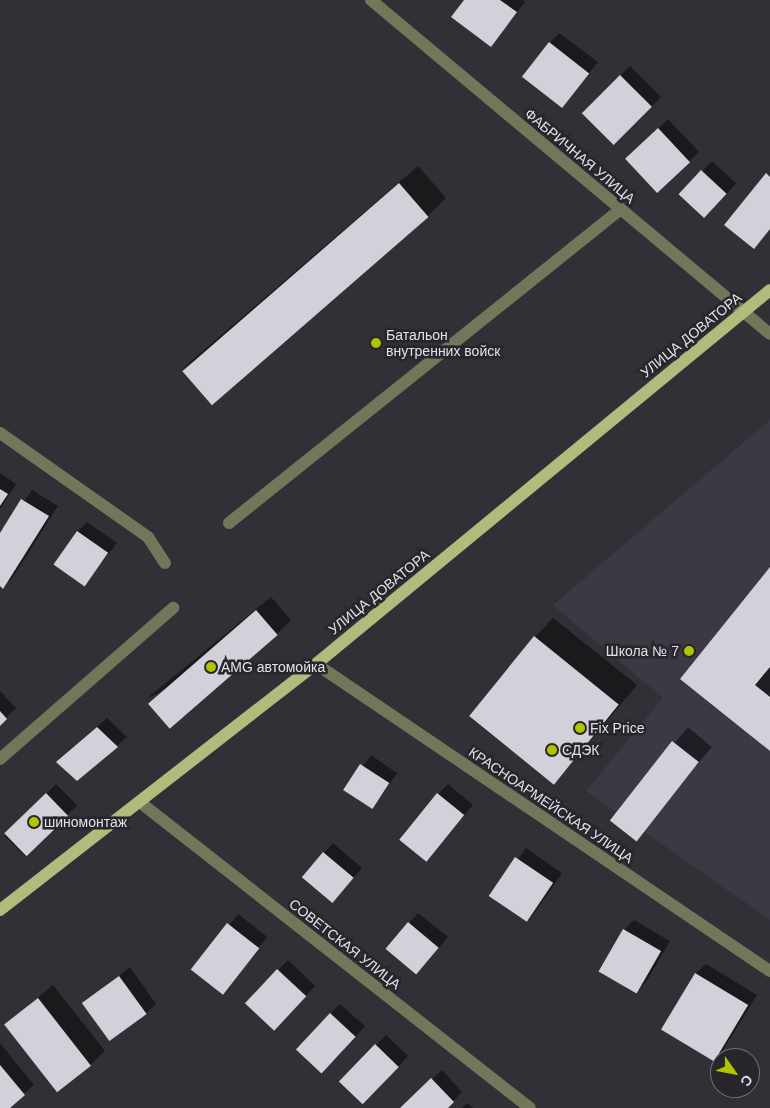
<!DOCTYPE html>
<html>
<head>
<meta charset="utf-8">
<style>
  body { margin:0 }
  #map { position:relative; width:770px; height:1108px; overflow:hidden; background:#323036; font-family:Helvetica,sans-serif }
  div>[style] { position:absolute }
  [style*='--x'] { left:calc(var(--x)*1px); top:calc(var(--y)*1px); width:calc(var(--w)*1px); rotate:calc(var(--a)*1deg) }
  .built>* { inset:0; background:#3c3844 }
  .shadow>* { inset:0; background:#0007; transform-origin:0 0 }
  .building>* { inset:0; background:#d2d0d8; transform-origin:0 0 }
  .minor>* { height:12px; margin:-6px; padding:0 6px; transform-origin:6px; border-radius:6px; background:#717758 }
  .major>* { height:12px; margin:-6px; padding:0 6px; transform-origin:6px; border-radius:6px; background:#b0bb7c }
  .dots>* { width:14px; height:14px; translate:-50% -50%; box-sizing:border-box; border:2px solid #28262c; border-radius:50% }
  span { translate:-50% -50%; white-space:nowrap; text-align:center; line-height:1.15; -webkit-text-stroke:5px #28262c; paint-order:stroke }
  .street-label { font-size:14px; color:#e2e1e5 }
  .poi-label { font-size:14px; color:#e2e1e5 }
  .left { translate:0 -50%; text-align:left }
  .right { translate:-100% -50%; text-align:right }
  .north { position:absolute; left:710px; top:1048px; width:50px; height:50px; box-sizing:border-box; background:#28262c; border:1px solid #727176; border-radius:50%; rotate:123deg; font-size:14px; font-weight:700; line-height:20px; text-align:center; color:#e2e1e5 }
  .north::after { content:''; display:block; margin:auto; width:18px; height:22px; background:#b0c500; clip-path:polygon(50% 0,100% 100%,50% 72%,0 100%) }
</style>
</head>
<body>
<div id="map">
  <div class="built">
    <div style="clip-path:polygon(770px 420px,770px 920px,586px 791px,663px 698px,553px 605px)"></div>
  </div>
  <div class="shadow">
    <div style="clip-path:polygon(466px 0,523px 0,525px 2px,491px 45px)"></div>
    <div style="clip-path:polygon(559px 33px,598px 62px,562px 106px,550px 43px)"></div>
    <div style="left:630px;top:66px;width:44px;height:66px;rotate:45deg"></div>
    <div style="clip-path:polygon(668px 119px,699px 152px,689px 161px,627px 159px)"></div>
    <div style="left:712px;top:161px;width:33px;height:46px;rotate:43deg"></div>
    <div style="clip-path:polygon(418px 166px,446px 198px,428px 216px,182px 369px)"></div>
    <div style="clip-path:polygon(0 473px,16px 484px,0 509px)"></div>
    <div style="clip-path:polygon(32px 490px,58px 506px,13px 577px,3px 587px,0 585px,0 535px)"></div>
    <div style="clip-path:polygon(87px 522px,117px 543px,85px 584px,77px 532px)"></div>
    <div style="clip-path:polygon(770px 569px,770px 749px,682px 679px)"></div>
    <div style="clip-path:polygon(271px 597px,291px 620px,277px 634px,146px 699px)"></div>
    <div style="clip-path:polygon(553px 618px,637px 685px,555px 783px,535px 637px)"></div>
    <div style="clip-path:polygon(0 691px,16px 708px,0 724px)"></div>
    <div style="clip-path:polygon(107px 718px,127px 737px,77px 779px,68px 752px)"></div>
    <div style="left:688px;top:727px;width:31px;height:121px;rotate:40deg"></div>
    <div style="left:371px;top:755px;width:32px;height:43px;rotate:35deg"></div>
    <div style="left:56px;top:784px;width:30px;height:73px;rotate:45deg"></div>
    <div style="clip-path:polygon(448px 784px,473px 805px,426px 860px,438px 794px)"></div>
    <div style="clip-path:polygon(333px 843px,362px 868px,341px 892px,324px 853px)"></div>
    <div style="left:526px;top:848px;width:44px;height:59px;rotate:35deg"></div>
    <div style="clip-path:polygon(418px 913px,448px 937px,417px 973px,409px 923px)"></div>
    <div style="left:238px;top:914px;width:37px;height:72px;rotate:38deg"></div>
    <div style="clip-path:polygon(634px 920px,670px 941px,646px 982px,637px 992px,624px 930px)"></div>
    <div style="clip-path:polygon(288px 960px,315px 986px,283px 1020px,246px 1003px)"></div>
    <div style="clip-path:polygon(706px 964px,757px 995px,723px 1050px,714px 1060px,663px 1029px,696px 973px)"></div>
    <div style="clip-path:polygon(130px 967px,156px 1004px,146px 1013px,84px 1004px)"></div>
    <div style="clip-path:polygon(53px 985px,105px 1051px,90px 1065px,6px 1025px)"></div>
    <div style="clip-path:polygon(340px 1004px,365px 1026px,333px 1062px,330px 1014px)"></div>
    <div style="clip-path:polygon(386px 1035px,408px 1056px,374px 1093px,341px 1081px)"></div>
    <div style="clip-path:polygon(0 1043px,34px 1085px,8px 1108px,0 1108px)"></div>
    <div style="clip-path:polygon(442px 1070px,462px 1092px,446px 1108px,401px 1108px)"></div>
    <div style="clip-path:polygon(467px 1103px,473px 1108px,462px 1108px)"></div>
  </div>
  <div class="building">
    <div style="clip-path:polygon(464px 0,500px 0,517px 12px,491px 47px,451px 17px)"></div>
    <div style="left:549px;top:42px;width:51px;height:44px;rotate:38deg"></div>
    <div style="left:620px;top:75px;width:45px;height:54px;rotate:45deg"></div>
    <div style="left:658px;top:128px;width:47px;height:45px;rotate:47deg"></div>
    <div style="left:701px;top:170px;width:35px;height:33px;rotate:43deg"></div>
    <div style="clip-path:polygon(766px 173px,770px 177px,770px 229px,754px 249px,724px 225px)"></div>
    <div style="left:399px;top:183px;width:45px;height:287px;rotate:49deg"></div>
    <div style="clip-path:polygon(0 489px,8px 494px,0 506px)"></div>
    <div style="clip-path:polygon(21px 499px,49px 516px,3px 589px,0 586px,0 533px)"></div>
    <div style="left:77px;top:531px;width:38px;height:41px;rotate:35deg"></div>
    <div style="clip-path:polygon(770px 567px,770px 667px,755px 685px,770px 697px,770px 751px,680px 679px)"></div>
    <div style="left:256px;top:610px;width:33px;height:143px;rotate:49deg"></div>
    <div style="left:534px;top:636px;width:109px;height:103px;rotate:39deg"></div>
    <div style="clip-path:polygon(0 711px,7px 719px,0 726px)"></div>
    <div style="clip-path:polygon(97px 727px,118px 747px,77px 781px,56px 762px)"></div>
    <div style="left:672px;top:741px;width:34px;height:101px;rotate:38deg"></div>
    <div style="left:360px;top:764px;width:35px;height:31px;rotate:33deg"></div>
    <div style="left:46px;top:793px;width:32px;height:58px;rotate:46deg"></div>
    <div style="left:437px;top:793px;width:35px;height:60px;rotate:39deg"></div>
    <div style="left:323px;top:852px;width:40px;height:33px;rotate:40deg"></div>
    <div style="left:515px;top:857px;width:46px;height:47px;rotate:34deg"></div>
    <div style="left:408px;top:922px;width:40px;height:35px;rotate:40deg"></div>
    <div style="left:227px;top:923px;width:41px;height:59px;rotate:38deg"></div>
    <div style="left:623px;top:929px;width:44px;height:49px;rotate:30deg"></div>
    <div style="left:277px;top:969px;width:40px;height:47px;rotate:43deg"></div>
    <div style="left:695px;top:973px;width:62px;height:66px;rotate:31deg"></div>
    <div style="left:119px;top:976px;width:47px;height:46px;rotate:54deg"></div>
    <div style="left:38px;top:998px;width:86px;height:43px;rotate:52deg"></div>
    <div style="left:330px;top:1013px;width:35px;height:50px;rotate:43deg"></div>
    <div style="left:375px;top:1044px;width:33px;height:52px;rotate:44deg"></div>
    <div style="clip-path:polygon(0 1065px,25px 1095px,10px 1108px,0 1108px)"></div>
    <div style="clip-path:polygon(431px 1078px,454px 1102px,448px 1108px,400px 1108px)"></div>
  </div>
  <div class="minor">
    <div style="--x:371;--y:0;--w:520;--a:39.93"></div>
    <div style="--x:0;--y:433;--w:181;--a:35.1"></div>
    <div style="--x:148;--y:537;--w:31;--a:57"></div>
    <div style="--x:229;--y:523;--w:502;--a:-38.7"></div>
    <div style="--x:316;--y:664;--w:548;--a:34.07"></div>
    <div style="--x:0;--y:759;--w:230;--a:-41.1"></div>
    <div style="--x:141;--y:803;--w:494;--a:38.1"></div>
  </div>
  <div class="major">
    <div style="--x:0;--y:910;--w:400;--a:-37.9"></div>
    <div style="--x:316;--y:664;--w:588;--a:-39.48"></div>
  </div>
  <div class="dots">
    <div style="left:376px;top:343px;background:#b0c500"></div>
    <div style="left:689px;top:651px;background:#b0c500"></div>
    <div style="left:211px;top:667px;background:#b0c500"></div>
    <div style="left:580px;top:728px;background:#b0c500"></div>
    <div style="left:552px;top:750px;background:#b0c500"></div>
    <div style="left:34px;top:822px;background:#b0c500"></div>
  </div>
  <div class="street-label">
    <span style="left:580px;top:156px;rotate:40deg">ФАБРИЧНАЯ УЛИЦА</span>
    <span style="left:691px;top:335px;rotate:-39deg">УЛИЦА ДОВАТОРА</span>
    <span style="left:379px;top:592px;rotate:-39deg">УЛИЦА ДОВАТОРА</span>
    <span style="left:551px;top:805px;rotate:34deg">КРАСНОАРМЕЙСКАЯ УЛИЦА</span>
    <span style="left:345px;top:944px;rotate:38deg">СОВЕТСКАЯ УЛИЦА</span>
  </div>
  <div class="poi-label">
    <span class="left" style="left:386px;top:343px">Батальон<br>внутренних войск</span>
    <span class="right" style="left:679px;top:651px">Школа № 7</span>
    <span class="left" style="left:221px;top:667px">AMG автомойка</span>
    <span class="left" style="left:590px;top:728px">Fix Price</span>
    <span class="left" style="left:562px;top:750px">СДЭК</span>
    <span class="left" style="left:44px;top:822px">шиномонтаж</span>
  </div>
  <div class="north">С</div>
</div>
</body>
</html>
